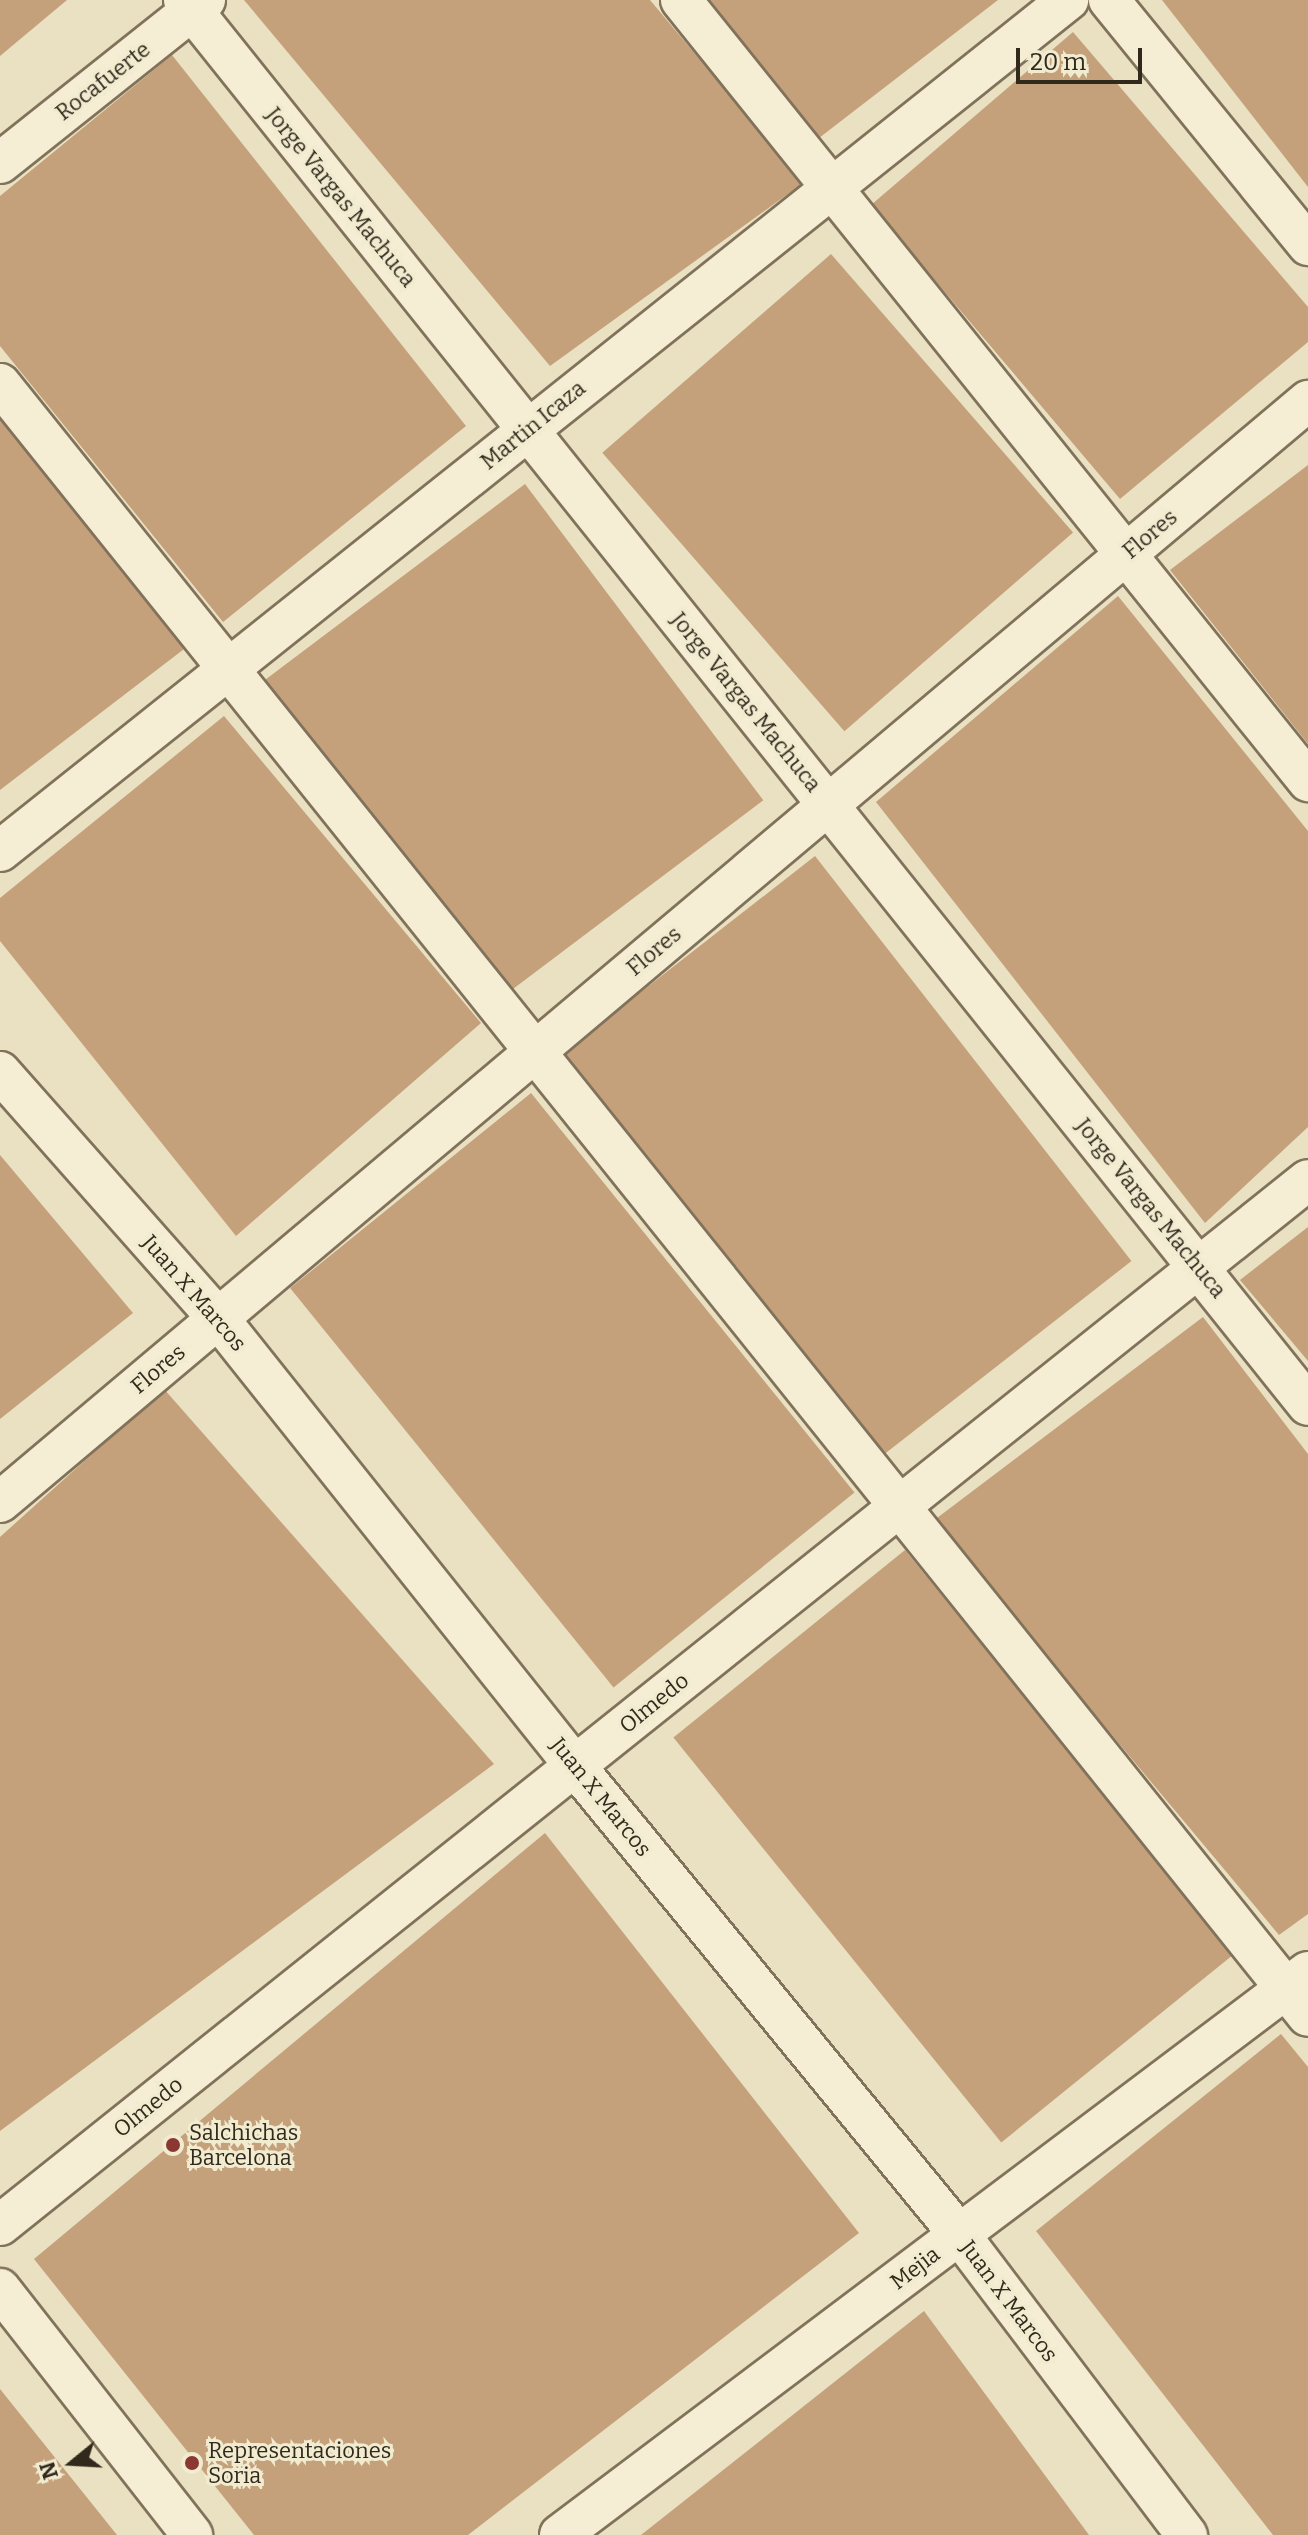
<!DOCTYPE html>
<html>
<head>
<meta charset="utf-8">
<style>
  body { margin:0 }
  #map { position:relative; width:1308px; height:2535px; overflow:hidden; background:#e9e1c1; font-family:Bitter,serif }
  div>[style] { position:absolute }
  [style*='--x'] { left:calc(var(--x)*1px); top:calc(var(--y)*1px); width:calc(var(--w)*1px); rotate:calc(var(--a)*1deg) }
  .building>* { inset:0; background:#c4a07b; transform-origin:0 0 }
  .roads { filter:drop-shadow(2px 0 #81725b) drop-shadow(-2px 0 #81725b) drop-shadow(0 2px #81725b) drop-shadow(0 -2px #81725b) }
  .street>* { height:40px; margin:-20px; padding:0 20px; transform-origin:20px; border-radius:20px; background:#f5eed4 }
  .dots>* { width:22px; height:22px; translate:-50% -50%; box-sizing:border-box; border:4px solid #f1ebd0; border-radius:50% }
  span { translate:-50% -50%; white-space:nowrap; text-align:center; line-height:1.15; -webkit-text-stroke:6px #f1ebd0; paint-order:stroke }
  .street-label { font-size:22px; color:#32291d }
  .poi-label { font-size:22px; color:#32291d }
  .left { translate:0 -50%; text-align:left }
  .north { position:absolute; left:32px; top:2423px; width:80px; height:80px; -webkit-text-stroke:6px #f1ebd0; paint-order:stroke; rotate:252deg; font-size:22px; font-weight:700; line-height:32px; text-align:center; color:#32291d }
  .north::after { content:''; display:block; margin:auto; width:28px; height:36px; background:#32291d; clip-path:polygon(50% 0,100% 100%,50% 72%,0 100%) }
  .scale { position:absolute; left:1016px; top:48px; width:126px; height:36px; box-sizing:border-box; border:4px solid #32291d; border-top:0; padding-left:10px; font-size:24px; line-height:28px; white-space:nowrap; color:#32291d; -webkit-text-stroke:6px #f1ebd0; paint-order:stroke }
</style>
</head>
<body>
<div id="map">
  <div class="building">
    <div style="clip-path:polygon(0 0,67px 0,0 56px)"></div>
    <div style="clip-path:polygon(244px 0,650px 0,803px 183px,550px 366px)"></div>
    <div style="clip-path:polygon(709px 0,998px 0,819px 138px)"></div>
    <div style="clip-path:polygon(1162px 0,1308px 0,1308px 187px)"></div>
    <div style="clip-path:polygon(1073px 32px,1308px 307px,1308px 342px,1120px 499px,871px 205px)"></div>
    <div style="clip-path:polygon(172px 55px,466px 426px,223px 622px,0 346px,0 196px)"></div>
    <div style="left:831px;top:254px;width:369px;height:303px;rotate:49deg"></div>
    <div style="clip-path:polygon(0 417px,188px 646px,0 790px)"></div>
    <div style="clip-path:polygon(1308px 465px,1308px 744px,1170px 570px)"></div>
    <div style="left:525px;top:484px;width:396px;height:329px;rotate:53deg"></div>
    <div style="clip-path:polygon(1118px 596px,1308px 831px,1308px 1127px,1205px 1223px,876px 802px)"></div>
    <div style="clip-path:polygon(224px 716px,481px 1023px,236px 1236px,0 941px,0 898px)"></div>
    <div style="left:815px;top:856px;width:514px;height:326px;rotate:52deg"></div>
    <div style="left:531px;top:1093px;width:514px;height:310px;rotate:51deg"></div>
    <div style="clip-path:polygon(0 1155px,133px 1313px,0 1419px)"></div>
    <div style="clip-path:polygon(1308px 1227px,1308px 1361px,1240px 1280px)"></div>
    <div style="clip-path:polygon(1203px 1317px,1308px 1454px,1308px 1914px,1279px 1935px,933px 1521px)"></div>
    <div style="clip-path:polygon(164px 1389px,494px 1764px,0 2131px,0 1537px)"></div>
    <div style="left:905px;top:1550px;width:521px;height:298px;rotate:51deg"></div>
    <div style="clip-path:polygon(545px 1833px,859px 2233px,468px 2535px,254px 2535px,34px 2259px)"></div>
    <div style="clip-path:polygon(1281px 2034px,1308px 2067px,1308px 2535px,1273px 2535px,1036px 2231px)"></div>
    <div style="clip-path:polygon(924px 2311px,1089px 2535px,641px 2535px)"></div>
    <div style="clip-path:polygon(0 2389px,117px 2535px,0 2535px)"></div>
  </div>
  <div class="roads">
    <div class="street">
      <div style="--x:184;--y:0;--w:1799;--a:51.34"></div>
      <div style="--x:681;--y:0;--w:1002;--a:51.24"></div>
      <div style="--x:1109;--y:0;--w:316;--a:50.9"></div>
      <div style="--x:0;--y:163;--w:262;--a:-38.5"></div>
      <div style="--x:0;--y:384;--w:2091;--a:51.29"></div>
      <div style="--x:0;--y:851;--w:1366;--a:-38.55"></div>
      <div style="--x:0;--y:1072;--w:329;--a:48.5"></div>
      <div style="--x:218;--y:1318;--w:573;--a:51.45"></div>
      <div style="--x:575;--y:1766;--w:605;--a:50.63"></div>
      <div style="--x:959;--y:2234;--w:378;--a:52.9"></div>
      <div style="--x:0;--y:1502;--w:1710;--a:-40.09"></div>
      <div style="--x:0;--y:2225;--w:1674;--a:-38.62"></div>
      <div style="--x:0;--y:2289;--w:312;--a:52"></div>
      <div style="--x:560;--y:2535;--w:936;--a:-36.97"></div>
    </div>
  </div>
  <div class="dots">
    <div style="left:173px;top:2145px;background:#8a3831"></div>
    <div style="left:192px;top:2463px;background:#8a3831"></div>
  </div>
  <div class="street-label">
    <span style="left:103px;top:81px;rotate:-38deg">Rocafuerte</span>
    <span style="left:341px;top:197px;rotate:51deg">Jorge Vargas Machuca</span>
    <span style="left:533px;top:425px;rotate:-39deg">Martin Icaza</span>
    <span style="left:1150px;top:534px;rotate:-40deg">Flores</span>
    <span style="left:746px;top:702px;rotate:51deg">Jorge Vargas Machuca</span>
    <span style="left:654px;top:951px;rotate:-40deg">Flores</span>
    <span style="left:1151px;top:1208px;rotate:51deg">Jorge Vargas Machuca</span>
    <span style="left:194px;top:1293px;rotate:49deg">Juan X Marcos</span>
    <span style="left:158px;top:1369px;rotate:-40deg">Flores</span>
    <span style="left:654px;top:1703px;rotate:-39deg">Olmedo</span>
    <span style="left:601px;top:1797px;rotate:51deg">Juan X Marcos</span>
    <span style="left:148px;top:2107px;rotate:-39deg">Olmedo</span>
    <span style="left:915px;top:2268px;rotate:-37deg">Mejia</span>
    <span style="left:1009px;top:2301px;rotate:53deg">Juan X Marcos</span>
  </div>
  <div class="poi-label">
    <span class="left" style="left:189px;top:2145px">Salchichas<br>Barcelona</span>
    <span class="left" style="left:208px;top:2463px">Representaciones<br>Soria</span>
  </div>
  <div class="north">N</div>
  <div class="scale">20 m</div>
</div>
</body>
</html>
